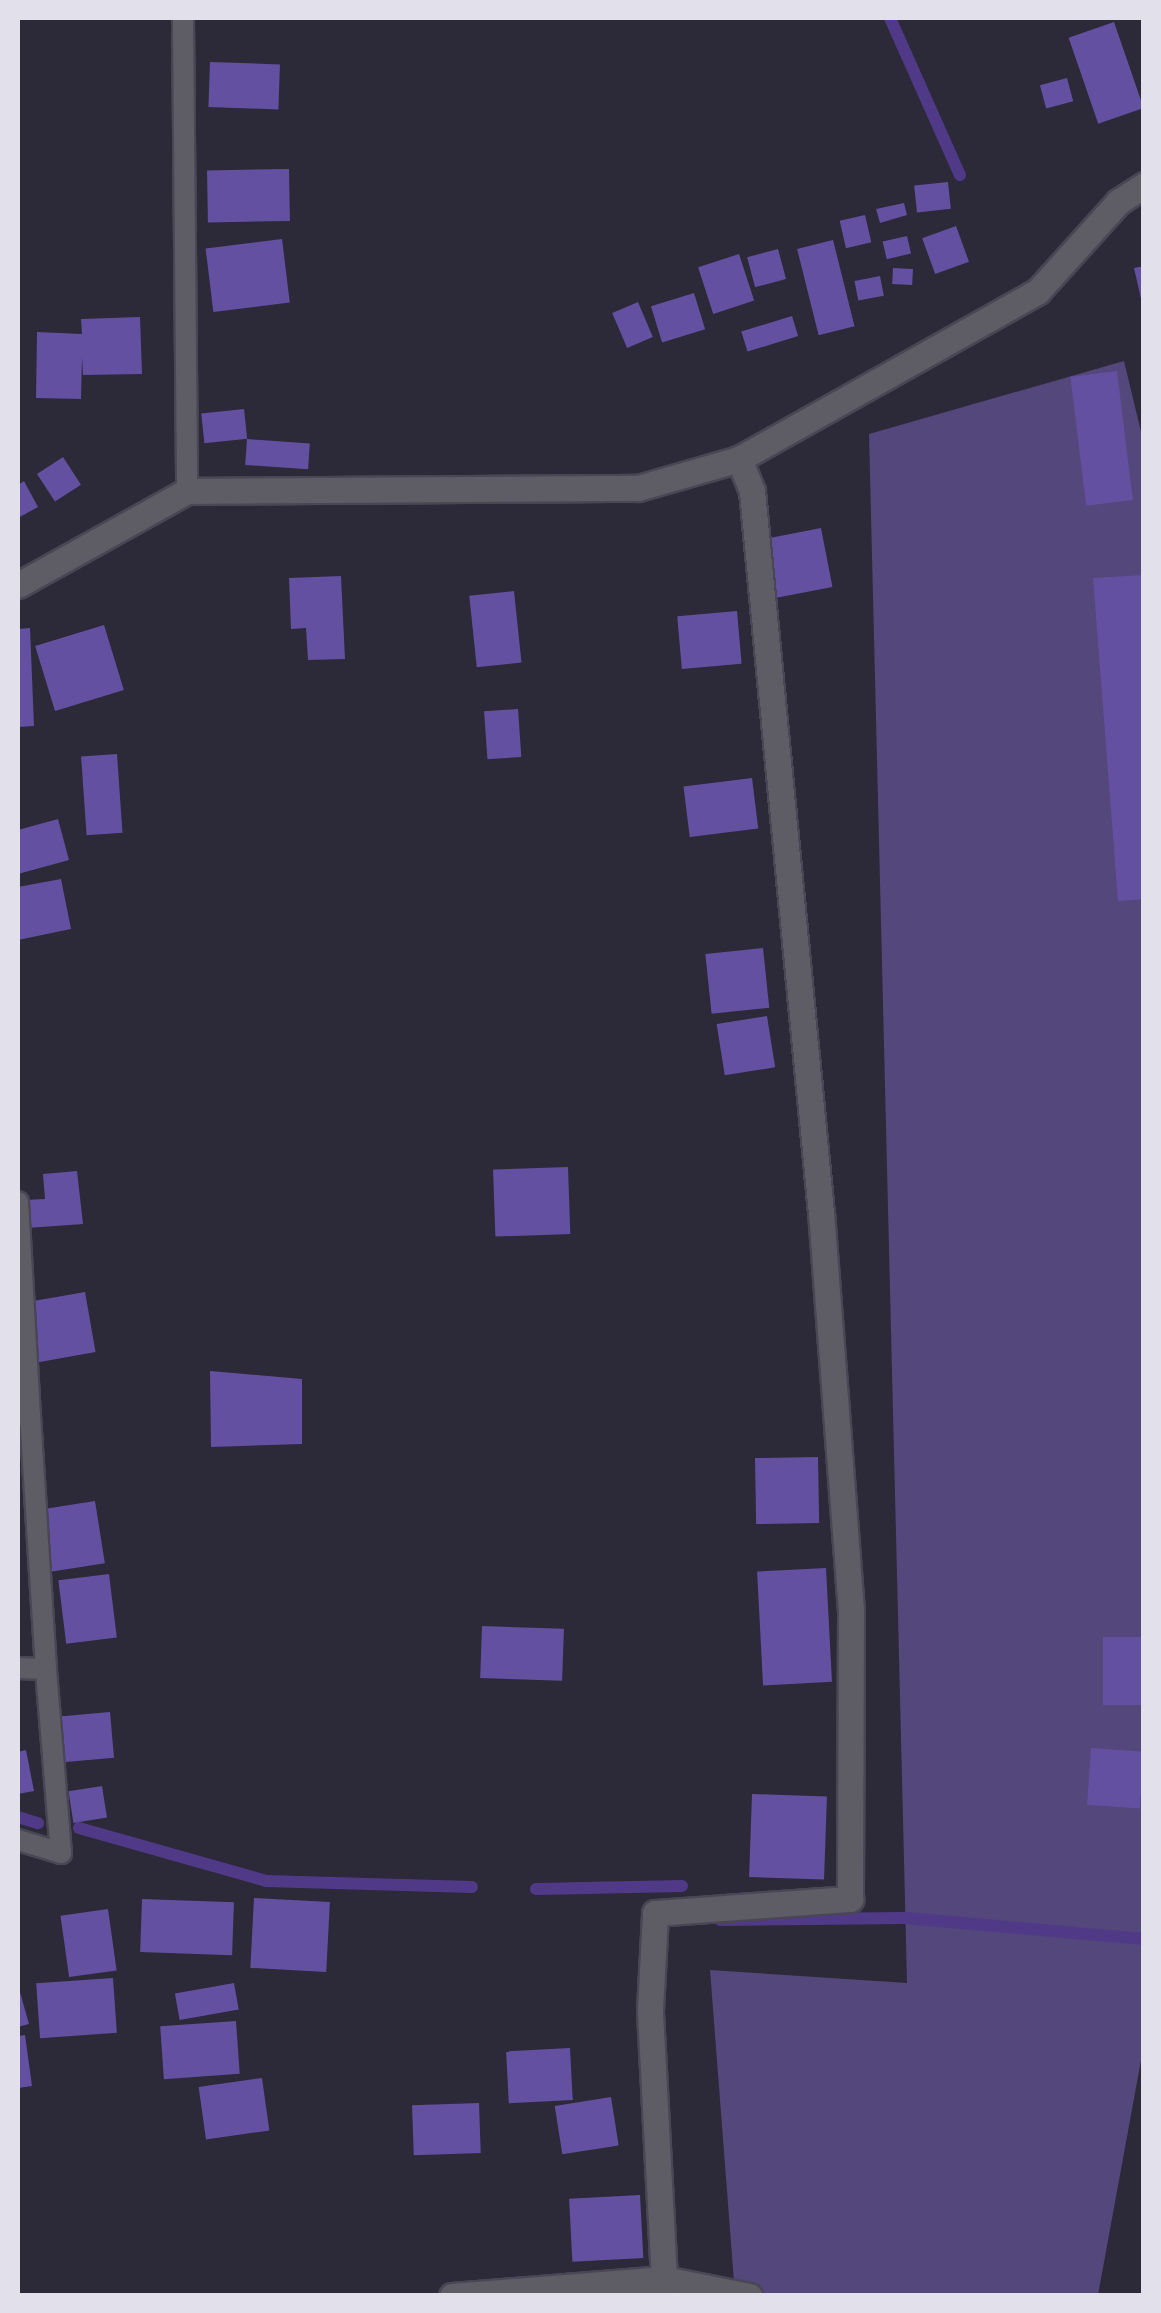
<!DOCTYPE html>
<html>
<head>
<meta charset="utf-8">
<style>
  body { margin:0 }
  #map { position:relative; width:1161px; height:2313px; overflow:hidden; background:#2c2938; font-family:Commissioner,sans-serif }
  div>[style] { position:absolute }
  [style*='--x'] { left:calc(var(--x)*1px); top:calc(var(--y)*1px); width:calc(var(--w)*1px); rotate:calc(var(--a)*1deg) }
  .green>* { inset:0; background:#53477b }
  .stream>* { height:12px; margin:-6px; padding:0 6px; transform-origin:6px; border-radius:6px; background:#503a88 }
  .building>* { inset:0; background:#6450a0; transform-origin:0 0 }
  .roads { filter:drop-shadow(2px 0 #494655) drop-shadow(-2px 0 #494655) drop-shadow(0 2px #494655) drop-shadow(0 -2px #494655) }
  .service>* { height:20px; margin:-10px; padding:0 10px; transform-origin:10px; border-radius:10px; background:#5e5d65 }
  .minor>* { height:25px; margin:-12.5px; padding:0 12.5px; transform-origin:12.5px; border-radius:12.5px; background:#5e5d65 }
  span { translate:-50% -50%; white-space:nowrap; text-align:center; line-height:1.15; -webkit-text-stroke:8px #14131a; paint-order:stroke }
  .frame { position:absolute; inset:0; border:20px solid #e2e1eb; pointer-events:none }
</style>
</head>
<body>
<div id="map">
  <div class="green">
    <div style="clip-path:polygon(1124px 361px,1144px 444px,1144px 2044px,1098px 2295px,735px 2295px,710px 1970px,907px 1983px,869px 434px)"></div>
  </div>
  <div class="stream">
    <div style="--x:890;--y:18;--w:172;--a:66"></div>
    <div style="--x:18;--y:1817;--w:21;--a:17"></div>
    <div style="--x:79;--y:1828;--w:194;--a:15.8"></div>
    <div style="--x:266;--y:1881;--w:206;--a:1.7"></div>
    <div style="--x:536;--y:1889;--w:146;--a:-1.2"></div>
    <div style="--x:720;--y:1920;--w:185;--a:-0.6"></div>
    <div style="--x:905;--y:1918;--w:240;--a:5"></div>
  </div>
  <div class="building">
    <div style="left:1114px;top:22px;width:91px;height:48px;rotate:71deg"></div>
    <div style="left:210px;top:62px;width:70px;height:45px;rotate:2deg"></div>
    <div style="left:1067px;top:78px;width:24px;height:28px;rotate:75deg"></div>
    <div style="left:289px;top:169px;width:52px;height:82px;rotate:89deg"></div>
    <div style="left:948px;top:182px;width:27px;height:34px;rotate:84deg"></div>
    <div style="clip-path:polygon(904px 203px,907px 215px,880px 223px,876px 209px)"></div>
    <div style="left:865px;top:215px;width:28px;height:26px;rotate:77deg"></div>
    <div style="left:956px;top:226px;width:38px;height:36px;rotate:70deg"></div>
    <div style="left:907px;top:236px;width:18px;height:25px;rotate:77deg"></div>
    <div style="left:282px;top:239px;width:64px;height:77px;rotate:83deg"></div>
    <div style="left:833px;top:240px;width:89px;height:37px;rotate:76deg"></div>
    <div style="left:778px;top:249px;width:31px;height:32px;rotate:75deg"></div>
    <div style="left:739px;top:254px;width:49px;height:43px;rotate:72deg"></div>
    <div style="clip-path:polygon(1144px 266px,1144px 303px,1142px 303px,1134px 268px)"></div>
    <div style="left:893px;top:268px;width:20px;height:16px;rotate:3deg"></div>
    <div style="left:880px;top:276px;width:20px;height:26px;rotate:79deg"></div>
    <div style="left:694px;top:293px;width:38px;height:45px;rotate:73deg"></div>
    <div style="left:638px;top:302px;width:38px;height:28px;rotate:67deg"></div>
    <div style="left:792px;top:316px;width:21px;height:53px;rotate:73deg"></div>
    <div style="clip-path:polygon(140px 317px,142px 374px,83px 375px,82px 357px,81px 399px,36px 398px,37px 332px,82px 334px,81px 319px)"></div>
    <div style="left:1117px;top:371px;width:130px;height:47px;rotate:83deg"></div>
    <div style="left:244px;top:409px;width:30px;height:43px;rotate:84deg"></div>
    <div style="left:247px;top:439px;width:63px;height:26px;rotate:4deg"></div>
    <div style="left:63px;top:457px;width:33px;height:31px;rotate:57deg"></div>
    <div style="clip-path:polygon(24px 481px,38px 507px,18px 518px,18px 485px)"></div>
    <div style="left:821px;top:528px;width:60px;height:61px;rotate:79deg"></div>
    <div style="clip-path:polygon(1144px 575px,1144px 899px,1118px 901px,1093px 578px)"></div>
    <div style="clip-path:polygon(341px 576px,345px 659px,308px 660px,306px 628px,291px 629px,289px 578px)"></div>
    <div style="left:514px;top:591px;width:72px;height:45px;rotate:84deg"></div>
    <div style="left:737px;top:611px;width:53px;height:60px;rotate:85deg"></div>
    <div style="left:104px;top:625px;width:68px;height:72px;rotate:73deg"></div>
    <div style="clip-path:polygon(30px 628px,34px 726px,18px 727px,18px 629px)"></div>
    <div style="left:518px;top:709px;width:48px;height:34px;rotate:86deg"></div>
    <div style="left:117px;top:754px;width:79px;height:36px;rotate:86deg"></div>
    <div style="left:752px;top:778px;width:51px;height:69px;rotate:83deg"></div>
    <div style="clip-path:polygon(58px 819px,69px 860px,18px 874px,18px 830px)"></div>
    <div style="clip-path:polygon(61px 879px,71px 929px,18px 940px,18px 887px)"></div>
    <div style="left:763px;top:948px;width:60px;height:58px;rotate:84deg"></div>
    <div style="left:767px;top:1016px;width:52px;height:51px;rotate:81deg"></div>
    <div style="left:568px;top:1167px;width:67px;height:75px;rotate:88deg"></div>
    <div style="clip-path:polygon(77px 1171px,83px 1224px,27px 1228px,24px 1200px,45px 1199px,43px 1174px)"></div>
    <div style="left:85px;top:1292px;width:61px;height:61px;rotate:80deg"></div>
    <div style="clip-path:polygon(210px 1371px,302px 1379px,302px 1444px,211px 1447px)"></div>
    <div style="left:818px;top:1457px;width:66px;height:63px;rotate:89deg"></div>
    <div style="left:95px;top:1501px;width:63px;height:55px;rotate:81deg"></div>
    <div style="left:826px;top:1568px;width:114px;height:69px;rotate:87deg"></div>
    <div style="left:109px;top:1574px;width:64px;height:51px;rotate:83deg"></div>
    <div style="left:482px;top:1626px;width:82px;height:52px;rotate:2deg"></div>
    <div style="left:1144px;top:1637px;width:68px;height:41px;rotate:90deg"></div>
    <div style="left:110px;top:1712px;width:46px;height:57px;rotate:85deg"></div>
    <div style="left:1091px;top:1748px;width:53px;height:57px;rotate:4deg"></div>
    <div style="clip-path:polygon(26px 1750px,34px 1791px,18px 1794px,18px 1752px)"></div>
    <div style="left:102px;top:1786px;width:32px;height:34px;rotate:81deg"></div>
    <div style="left:752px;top:1794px;width:75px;height:83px;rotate:2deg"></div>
    <div style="left:254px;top:1898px;width:76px;height:70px;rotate:3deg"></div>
    <div style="left:142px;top:1899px;width:92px;height:53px;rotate:2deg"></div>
    <div style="left:108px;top:1909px;width:62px;height:48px;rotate:82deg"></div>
    <div style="left:113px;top:1978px;width:55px;height:77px;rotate:86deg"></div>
    <div style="left:234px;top:1983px;width:27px;height:60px;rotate:80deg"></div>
    <div style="clip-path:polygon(18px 1985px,29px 2024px,18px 2027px)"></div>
    <div style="left:236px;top:2021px;width:53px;height:76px;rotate:86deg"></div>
    <div style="clip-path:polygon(25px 2035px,32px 2086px,18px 2088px,18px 2036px)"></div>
    <div style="left:570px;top:2048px;width:52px;height:64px;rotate:87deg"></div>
    <div style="left:262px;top:2078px;width:53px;height:64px;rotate:82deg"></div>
    <div style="left:611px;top:2097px;width:49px;height:57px;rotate:81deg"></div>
    <div style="left:479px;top:2103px;width:50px;height:67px;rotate:88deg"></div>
    <div style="left:640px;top:2195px;width:63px;height:71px;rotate:87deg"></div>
  </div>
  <div class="roads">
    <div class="service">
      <div style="--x:183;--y:18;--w:473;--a:89.5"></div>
      <div style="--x:18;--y:1202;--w:212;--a:86.8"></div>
      <div style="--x:30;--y:1414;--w:10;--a:174"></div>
      <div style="--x:18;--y:1668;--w:28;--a:2"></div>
      <div style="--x:46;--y:1669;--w:256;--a:-93.6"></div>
      <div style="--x:18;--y:1840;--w:45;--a:16.8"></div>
      <div style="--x:61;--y:1853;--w:185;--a:-94.7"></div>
    </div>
    <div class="minor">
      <div style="--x:18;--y:585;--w:193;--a:-29.1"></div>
      <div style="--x:187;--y:491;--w:451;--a:-0.4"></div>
      <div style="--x:638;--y:488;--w:105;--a:-16"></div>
      <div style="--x:739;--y:459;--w:343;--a:-29.3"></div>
      <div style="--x:1038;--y:291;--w:120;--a:-48"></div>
      <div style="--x:1118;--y:202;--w:31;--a:-33"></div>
      <div style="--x:665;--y:2293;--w:14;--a:-94"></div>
      <div style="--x:664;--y:2279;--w:87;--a:11.3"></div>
      <div style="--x:452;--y:2296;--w:213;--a:-4.6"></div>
      <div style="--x:664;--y:2279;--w:269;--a:-93"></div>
      <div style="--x:650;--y:2010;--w:97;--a:-87"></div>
      <div style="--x:655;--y:1913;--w:196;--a:-4.1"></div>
      <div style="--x:850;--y:1899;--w:288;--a:-89.8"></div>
      <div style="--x:851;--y:1611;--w:399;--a:-94.3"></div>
      <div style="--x:821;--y:1213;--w:725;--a:-95.46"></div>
      <div style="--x:752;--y:491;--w:35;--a:-112"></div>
    </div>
  </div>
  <div class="frame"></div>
</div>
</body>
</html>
